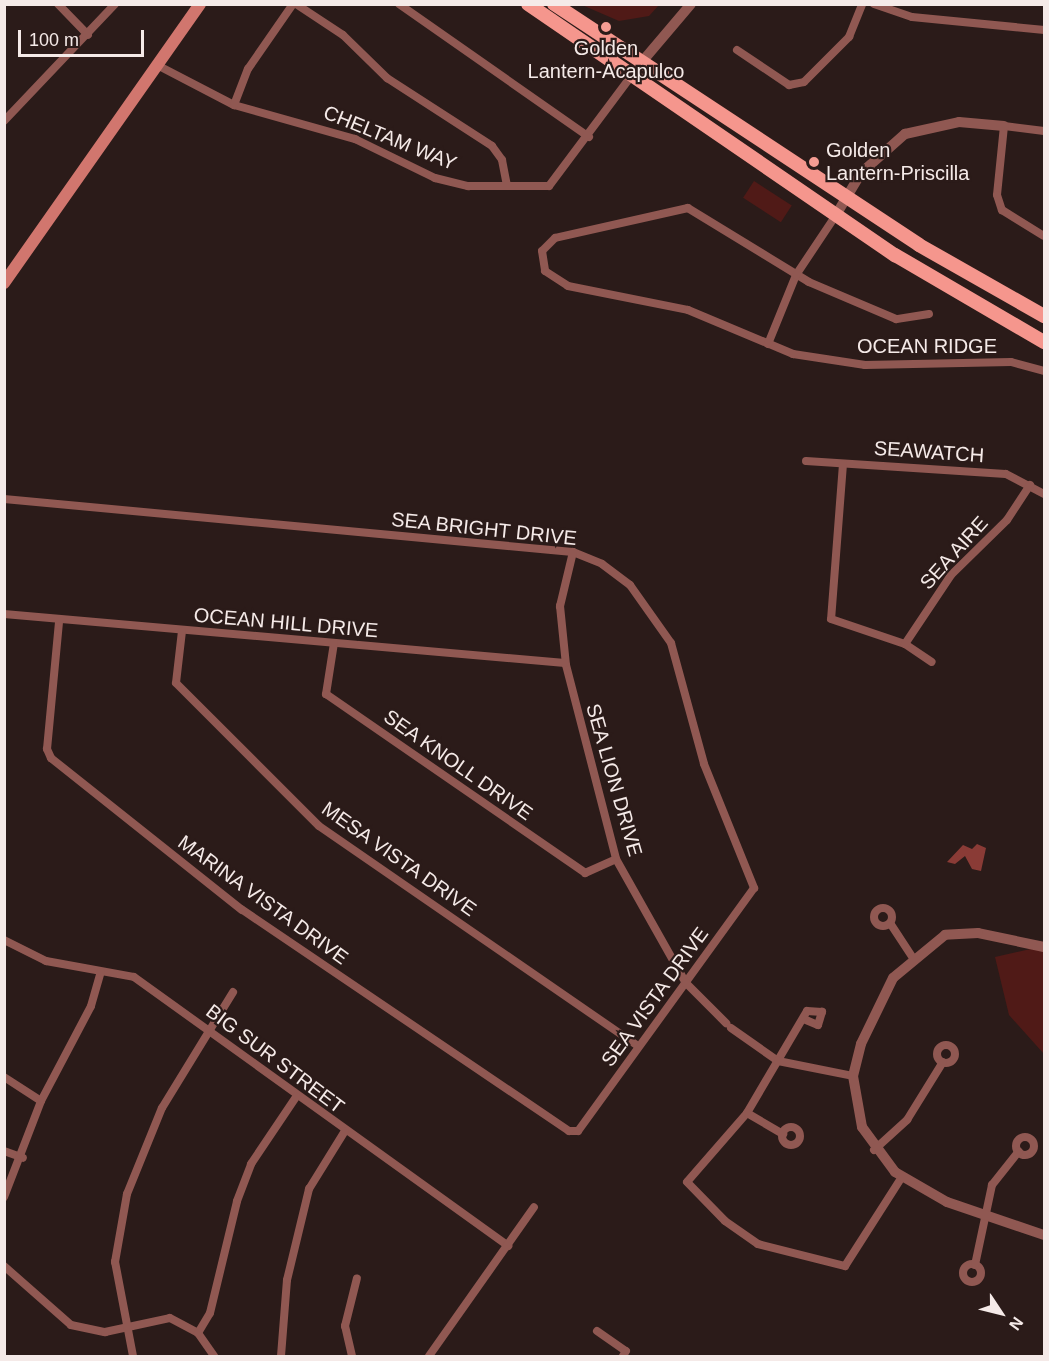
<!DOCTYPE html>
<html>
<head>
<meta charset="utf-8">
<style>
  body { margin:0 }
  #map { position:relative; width:1049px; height:1361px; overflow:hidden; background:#2b1b19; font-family:Arial,sans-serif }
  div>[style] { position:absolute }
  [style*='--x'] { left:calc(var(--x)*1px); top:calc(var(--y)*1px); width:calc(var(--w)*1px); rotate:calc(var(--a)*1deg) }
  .green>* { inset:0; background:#501a17; transform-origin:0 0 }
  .water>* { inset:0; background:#8a3b36 }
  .minor>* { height:8px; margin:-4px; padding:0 4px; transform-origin:4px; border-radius:4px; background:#905852 }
  .minor>.ring { margin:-4px; padding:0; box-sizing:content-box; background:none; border:8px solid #905852; border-radius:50% }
  .tertiary>* { height:10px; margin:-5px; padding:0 5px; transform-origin:5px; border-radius:5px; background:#905852 }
  .secondary>* { height:12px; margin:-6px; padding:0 6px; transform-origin:6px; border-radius:6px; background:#d1766e }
  .primary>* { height:14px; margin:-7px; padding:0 7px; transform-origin:7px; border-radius:7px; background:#f5968d }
  .dots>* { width:16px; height:16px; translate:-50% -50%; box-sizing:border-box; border:3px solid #2b1b19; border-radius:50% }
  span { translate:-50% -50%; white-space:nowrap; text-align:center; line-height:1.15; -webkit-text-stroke:4.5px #2b1b19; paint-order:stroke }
  .poi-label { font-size:20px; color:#f5eae8 }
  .left { translate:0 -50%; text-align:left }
  .street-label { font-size:20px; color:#f5eae8 }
  .frame { position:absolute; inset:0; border:6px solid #f5eae8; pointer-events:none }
  .north { position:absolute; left:971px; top:1283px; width:60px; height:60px; -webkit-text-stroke:4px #2b1b19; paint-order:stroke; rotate:125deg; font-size:16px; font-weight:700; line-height:24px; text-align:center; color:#f5eae8 }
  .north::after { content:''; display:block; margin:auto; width:21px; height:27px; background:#f5eae8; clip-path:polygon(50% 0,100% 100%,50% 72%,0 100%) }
  .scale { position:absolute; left:18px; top:30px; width:126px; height:27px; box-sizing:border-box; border:3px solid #f5eae8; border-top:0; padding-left:8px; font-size:18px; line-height:21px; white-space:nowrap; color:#f5eae8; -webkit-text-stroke:4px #2b1b19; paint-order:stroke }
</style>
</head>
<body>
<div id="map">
  <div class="green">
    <div style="clip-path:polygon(582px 5px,659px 5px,649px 16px,619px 21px)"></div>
    <div style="left:754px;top:181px;width:45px;height:20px;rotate:33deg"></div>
    <div style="clip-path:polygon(1044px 946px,1044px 1054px,1009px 1015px,995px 957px)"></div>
  </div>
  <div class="water">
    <div style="clip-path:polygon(977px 844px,986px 848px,981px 871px,972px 869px,965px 856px,955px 864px,947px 862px,963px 845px,972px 849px)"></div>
  </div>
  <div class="minor">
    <div style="--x:58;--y:4;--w:43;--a:45.9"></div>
    <div style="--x:296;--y:4;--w:56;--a:33.4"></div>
    <div style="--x:343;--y:35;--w:62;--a:44.3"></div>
    <div style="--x:387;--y:78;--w:125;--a:32.9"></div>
    <div style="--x:492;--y:146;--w:17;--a:54"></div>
    <div style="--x:502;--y:160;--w:25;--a:79"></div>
    <div style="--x:399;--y:4;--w:232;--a:35"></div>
    <div style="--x:874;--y:4;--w:40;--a:18.9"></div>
    <div style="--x:912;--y:17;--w:133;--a:5.6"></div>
    <div style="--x:737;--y:50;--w:63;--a:33.9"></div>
    <div style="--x:789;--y:85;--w:15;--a:-11"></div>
    <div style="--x:804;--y:82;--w:64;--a:-45"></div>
    <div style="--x:849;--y:37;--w:35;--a:-68"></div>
    <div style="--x:157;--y:65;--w:87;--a:27.5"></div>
    <div style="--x:234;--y:105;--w:126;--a:15.7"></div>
    <div style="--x:355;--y:139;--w:89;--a:26"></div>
    <div style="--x:435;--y:178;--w:34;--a:14"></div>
    <div style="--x:468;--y:186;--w:81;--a:0"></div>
    <div style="--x:549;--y:186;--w:154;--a:-53.2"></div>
    <div style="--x:234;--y:105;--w:39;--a:-69"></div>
    <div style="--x:248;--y:69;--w:79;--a:-55.3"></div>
    <div style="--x:4;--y:121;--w:161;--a:-46.5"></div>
    <div style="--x:1044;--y:131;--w:40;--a:-172.9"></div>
    <div style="--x:1004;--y:126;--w:69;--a:95.8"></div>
    <div style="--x:997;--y:195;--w:16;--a:72"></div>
    <div style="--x:1002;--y:210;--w:49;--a:31.8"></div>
    <div style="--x:929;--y:314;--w:33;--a:171"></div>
    <div style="--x:896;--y:319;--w:95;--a:-157"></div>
    <div style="--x:809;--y:282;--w:142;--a:-148.6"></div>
    <div style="--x:688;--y:208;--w:136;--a:167.3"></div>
    <div style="--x:555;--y:238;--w:18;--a:135"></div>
    <div style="--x:542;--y:251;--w:20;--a:81"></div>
    <div style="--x:545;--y:271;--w:27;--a:33"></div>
    <div style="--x:568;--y:286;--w:122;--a:11.3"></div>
    <div style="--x:688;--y:310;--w:114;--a:22.7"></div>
    <div style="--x:793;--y:354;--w:73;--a:8.7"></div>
    <div style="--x:865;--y:365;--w:146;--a:-1.2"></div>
    <div style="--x:1011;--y:362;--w:34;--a:15"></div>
    <div style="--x:768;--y:344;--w:74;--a:-67.9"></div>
    <div style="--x:796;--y:275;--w:72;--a:-56.3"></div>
    <div style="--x:806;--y:461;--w:200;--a:3.7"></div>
    <div style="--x:1006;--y:474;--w:43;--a:27.8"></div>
    <div style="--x:843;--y:464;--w:155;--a:94.4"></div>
    <div style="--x:831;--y:619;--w:78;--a:18.7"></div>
    <div style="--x:905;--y:644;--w:32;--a:34"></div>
    <div style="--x:4;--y:499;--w:571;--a:5.32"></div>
    <div style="--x:573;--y:552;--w:31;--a:22"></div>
    <div style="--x:602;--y:564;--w:35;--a:37"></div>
    <div style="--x:630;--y:585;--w:71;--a:54.7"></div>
    <div style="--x:671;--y:643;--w:125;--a:74.7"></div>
    <div style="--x:704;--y:764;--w:134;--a:68"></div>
    <div style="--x:754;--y:888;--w:300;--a:125.9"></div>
    <div style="--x:578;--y:1131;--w:9;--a:180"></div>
    <div style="--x:569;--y:1131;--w:395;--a:-145.9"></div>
    <div style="--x:242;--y:910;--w:244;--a:-141.5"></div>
    <div style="--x:51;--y:758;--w:10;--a:-114"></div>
    <div style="--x:47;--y:749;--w:129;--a:-84.6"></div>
    <div style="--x:573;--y:552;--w:56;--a:103.5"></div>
    <div style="--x:560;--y:606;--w:59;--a:84.2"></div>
    <div style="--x:566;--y:665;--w:200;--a:75.5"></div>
    <div style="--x:616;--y:859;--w:142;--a:60.6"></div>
    <div style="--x:686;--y:983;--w:57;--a:45"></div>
    <div style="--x:4;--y:614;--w:563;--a:4.99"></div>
    <div style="--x:182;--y:631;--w:52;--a:96.6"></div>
    <div style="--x:176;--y:683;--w:202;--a:45"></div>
    <div style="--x:319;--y:826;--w:388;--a:34.6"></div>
    <div style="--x:334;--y:643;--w:52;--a:98.9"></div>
    <div style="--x:326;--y:694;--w:315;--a:34.6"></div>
    <div style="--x:585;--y:873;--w:34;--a:-24"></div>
    <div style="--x:905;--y:644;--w:83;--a:-56.3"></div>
    <div style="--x:951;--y:575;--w:78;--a:-44.5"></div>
    <div style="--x:1007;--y:520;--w:42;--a:-56.7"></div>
    <div class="ring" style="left:874px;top:908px;width:10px;height:10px"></div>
    <div style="--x:890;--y:923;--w:42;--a:56.7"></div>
    <div style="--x:4;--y:940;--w:47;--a:26.6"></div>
    <div style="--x:46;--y:961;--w:89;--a:10.3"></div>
    <div style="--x:134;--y:977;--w:461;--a:35.7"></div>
    <div style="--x:806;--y:1020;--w:13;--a:23"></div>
    <div style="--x:818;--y:1025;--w:14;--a:-73"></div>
    <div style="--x:822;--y:1012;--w:15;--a:-176"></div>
    <div style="--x:807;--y:1011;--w:118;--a:120.5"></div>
    <div style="--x:747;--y:1113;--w:91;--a:131"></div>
    <div style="--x:687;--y:1182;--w:54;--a:45.7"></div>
    <div style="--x:725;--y:1221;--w:40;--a:34.9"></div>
    <div style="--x:758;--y:1244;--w:90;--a:14.2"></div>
    <div style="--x:845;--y:1266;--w:106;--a:-57.4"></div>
    <div style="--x:731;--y:1028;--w:57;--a:35.1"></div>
    <div style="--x:778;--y:1061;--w:76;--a:11.3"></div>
    <div class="ring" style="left:937px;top:1045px;width:10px;height:10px"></div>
    <div style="--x:4;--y:1077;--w:44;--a:33"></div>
    <div style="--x:747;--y:1113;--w:42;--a:30.3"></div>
    <div class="ring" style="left:782px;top:1127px;width:10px;height:10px"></div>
    <div class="ring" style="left:1016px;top:1137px;width:10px;height:10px"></div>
    <div style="--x:874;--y:1150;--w:45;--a:-42.3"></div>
    <div style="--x:907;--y:1120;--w:68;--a:-58.2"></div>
    <div style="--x:4;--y:1151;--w:20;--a:20"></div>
    <div style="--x:4;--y:1197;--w:103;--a:-68.9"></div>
    <div style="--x:41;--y:1101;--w:107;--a:-62.2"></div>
    <div style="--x:91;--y:1006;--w:35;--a:-74"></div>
    <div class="ring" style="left:963px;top:1264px;width:10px;height:10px"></div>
    <div style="--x:975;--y:1265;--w:82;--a:-78"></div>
    <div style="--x:992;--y:1185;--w:43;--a:-51.5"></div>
    <div style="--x:4;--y:1266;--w:89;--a:41.4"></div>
    <div style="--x:71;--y:1325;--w:35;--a:12"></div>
    <div style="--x:105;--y:1332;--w:66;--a:-12.2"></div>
    <div style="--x:170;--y:1318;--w:32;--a:28"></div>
    <div style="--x:198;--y:1333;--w:28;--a:55"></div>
    <div style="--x:597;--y:1331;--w:35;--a:35"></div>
    <div style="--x:626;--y:1351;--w:6;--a:121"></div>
    <div style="--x:198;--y:1333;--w:23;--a:-59"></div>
    <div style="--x:210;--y:1313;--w:115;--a:-76.4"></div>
    <div style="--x:237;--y:1201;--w:40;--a:-69"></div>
    <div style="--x:251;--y:1164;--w:81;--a:-56.1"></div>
    <div style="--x:133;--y:1356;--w:96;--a:-100.8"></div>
    <div style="--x:115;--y:1262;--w:69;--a:-80"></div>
    <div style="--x:127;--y:1194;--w:93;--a:-67.9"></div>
    <div style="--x:162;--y:1108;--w:136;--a:-58.5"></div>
    <div style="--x:281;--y:1356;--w:76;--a:-85.5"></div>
    <div style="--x:287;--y:1280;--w:94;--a:-76.4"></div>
    <div style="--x:309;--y:1189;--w:68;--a:-58.2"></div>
    <div style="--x:352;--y:1356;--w:31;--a:-103"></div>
    <div style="--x:345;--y:1326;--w:49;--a:-76"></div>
    <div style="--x:429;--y:1356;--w:182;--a:-54.8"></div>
  </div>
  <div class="tertiary">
    <div style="--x:641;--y:63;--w:77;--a:-49.7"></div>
    <div style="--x:836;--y:215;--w:49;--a:-59.2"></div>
    <div style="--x:861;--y:173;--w:59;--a:-41.6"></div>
    <div style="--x:905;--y:134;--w:55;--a:-12.5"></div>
    <div style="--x:959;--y:122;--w:45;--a:5.1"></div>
    <div style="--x:1044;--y:947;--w:67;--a:-168"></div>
    <div style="--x:978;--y:933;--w:33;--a:177"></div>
    <div style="--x:945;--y:935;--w:67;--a:140.4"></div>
    <div style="--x:893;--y:978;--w:73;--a:115.9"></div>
    <div style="--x:861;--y:1044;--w:33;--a:104"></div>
    <div style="--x:853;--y:1076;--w:52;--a:80"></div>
    <div style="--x:862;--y:1127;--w:56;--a:53.7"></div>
    <div style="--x:895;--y:1172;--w:60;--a:30"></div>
    <div style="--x:947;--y:1202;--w:102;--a:18.8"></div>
  </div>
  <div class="secondary">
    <div style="--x:4;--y:283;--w:341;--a:-54.9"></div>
  </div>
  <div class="primary">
    <div style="--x:528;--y:4;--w:445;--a:34.4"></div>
    <div style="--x:895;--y:255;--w:173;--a:30.3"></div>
    <div style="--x:554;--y:4;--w:437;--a:33.4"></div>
    <div style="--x:919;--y:245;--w:144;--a:29.6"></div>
  </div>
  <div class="dots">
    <div style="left:606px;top:27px;background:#f59c93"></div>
    <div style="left:814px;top:162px;background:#f59c93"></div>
  </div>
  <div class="poi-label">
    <span style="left:606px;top:60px">Golden<br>Lantern-Acapulco</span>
    <span class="left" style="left:826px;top:162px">Golden<br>Lantern-Priscilla</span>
  </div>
  <div class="street-label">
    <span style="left:390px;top:138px;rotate:22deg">CHELTAM WAY</span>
    <span style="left:927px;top:346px">OCEAN RIDGE</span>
    <span style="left:929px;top:452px;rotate:4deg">SEAWATCH</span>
    <span style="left:484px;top:529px;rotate:6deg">SEA BRIGHT DRIVE</span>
    <span style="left:954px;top:553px;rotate:-48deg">SEA AIRE</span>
    <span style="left:286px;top:623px;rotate:5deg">OCEAN HILL DRIVE</span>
    <span style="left:458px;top:765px;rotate:35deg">SEA KNOLL DRIVE</span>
    <span style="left:614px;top:780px;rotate:74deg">SEA LION DRIVE</span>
    <span style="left:399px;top:859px;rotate:35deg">MESA VISTA DRIVE</span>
    <span style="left:263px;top:900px;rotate:36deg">MARINA VISTA DRIVE</span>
    <span style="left:655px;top:997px;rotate:-54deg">SEA VISTA DRIVE</span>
    <span style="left:275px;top:1059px;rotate:37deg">BIG SUR STREET</span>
  </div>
  <div class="frame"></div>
  <div class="north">N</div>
  <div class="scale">100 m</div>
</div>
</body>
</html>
